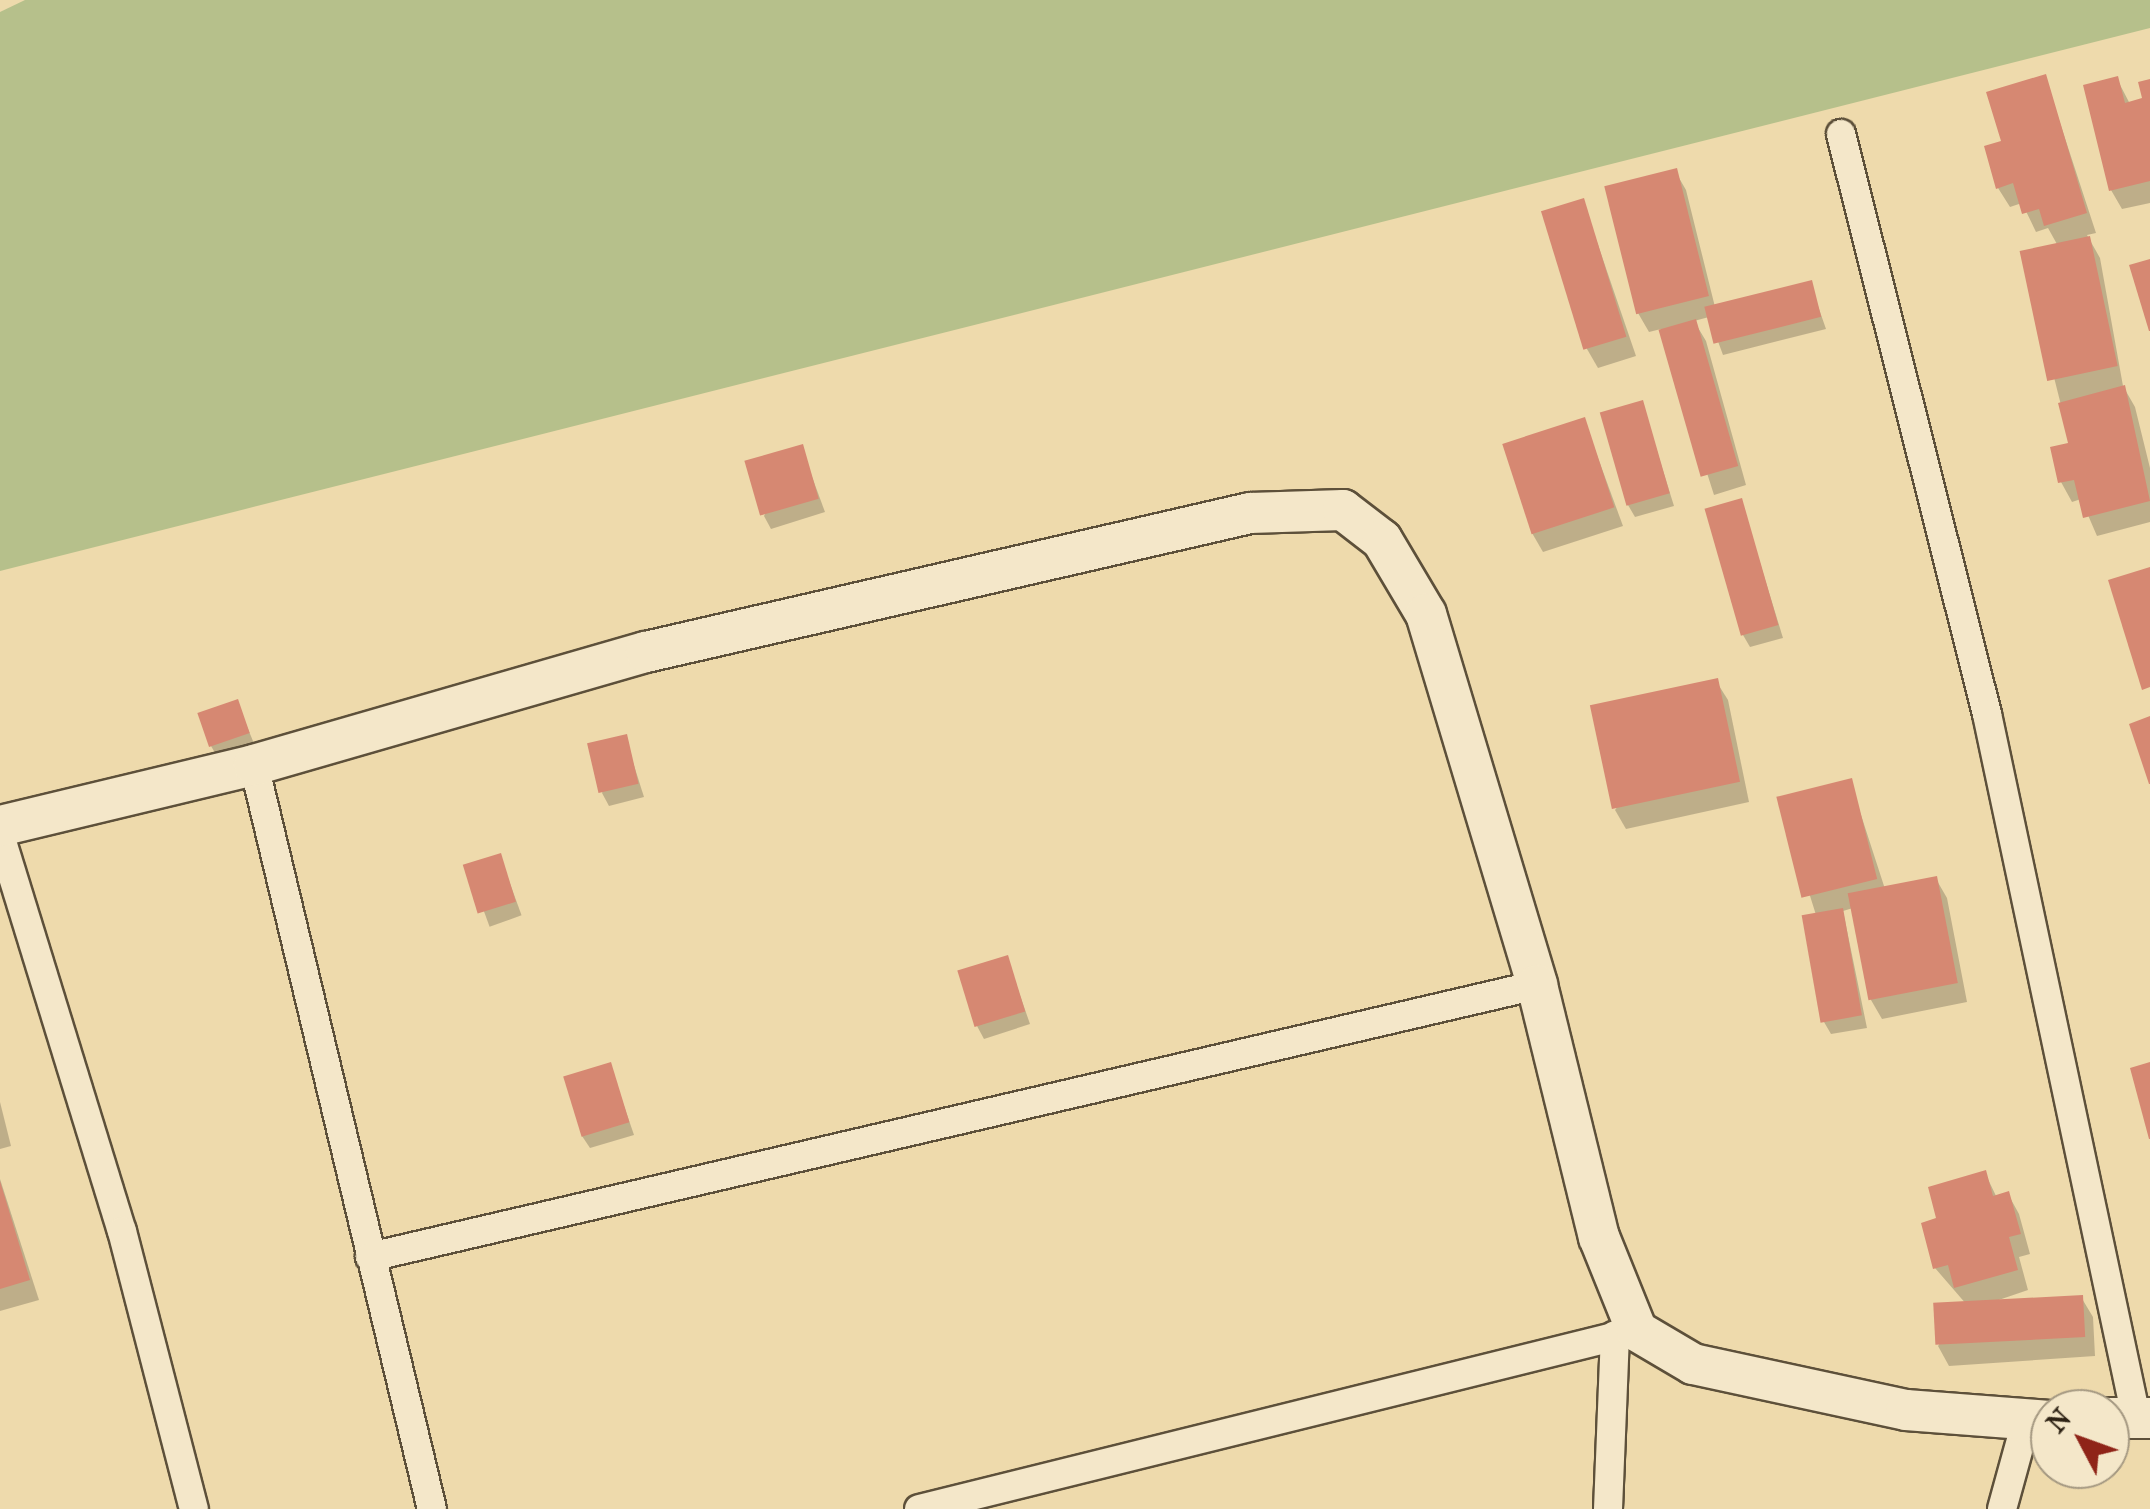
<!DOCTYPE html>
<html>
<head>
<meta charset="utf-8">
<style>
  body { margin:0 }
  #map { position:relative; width:2150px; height:1509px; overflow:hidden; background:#eedaac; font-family:"IM FELL French Canon",serif }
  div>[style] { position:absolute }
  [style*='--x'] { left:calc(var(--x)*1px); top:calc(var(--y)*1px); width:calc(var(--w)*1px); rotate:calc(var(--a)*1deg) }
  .green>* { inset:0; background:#b6c08b }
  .shadow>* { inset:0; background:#0003; transform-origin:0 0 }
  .building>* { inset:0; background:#d68872; transform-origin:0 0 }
  .roads { filter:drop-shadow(2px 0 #5d503a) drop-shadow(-2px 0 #5d503a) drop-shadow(0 2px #5d503a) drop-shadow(0 -2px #5d503a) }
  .street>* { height:28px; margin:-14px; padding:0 14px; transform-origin:14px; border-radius:14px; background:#f4e7c9 }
  .secondary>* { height:40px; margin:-20px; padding:0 20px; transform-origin:20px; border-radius:20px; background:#f4e7c9 }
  span { translate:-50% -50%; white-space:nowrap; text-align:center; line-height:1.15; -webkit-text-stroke:8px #f4e7c9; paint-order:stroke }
  .north { position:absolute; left:2030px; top:1389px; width:100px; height:100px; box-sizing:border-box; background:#f4e7c9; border:2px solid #a49881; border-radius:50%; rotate:311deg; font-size:28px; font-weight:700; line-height:40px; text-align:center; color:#2d2214 }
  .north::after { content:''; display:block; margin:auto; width:35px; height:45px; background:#8f2418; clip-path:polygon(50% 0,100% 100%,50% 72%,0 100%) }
</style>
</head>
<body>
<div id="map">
  <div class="green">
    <div style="clip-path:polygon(25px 0,2150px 0,2150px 28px,0 571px,0 12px)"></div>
  </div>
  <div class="shadow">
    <div style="clip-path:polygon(2045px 77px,2096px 233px,2087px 235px,2100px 258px,2123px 386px,2135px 407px,2150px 468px,2150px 522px,2097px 536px,2081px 499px,2072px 502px,2061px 482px,2071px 445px,2023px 254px,2058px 246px,2048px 228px,2036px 232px,2022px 203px,2010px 207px,1998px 188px,2004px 143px)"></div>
    <div style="clip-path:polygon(2117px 79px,2130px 104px,2145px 100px,2150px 82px,2150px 203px,2122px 209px,2111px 190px)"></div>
    <div style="clip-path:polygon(1675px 171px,1686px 190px,1715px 307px,1810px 283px,1826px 329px,1723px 355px,1709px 317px,1694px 321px,1706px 341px,1746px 485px,1714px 495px,1661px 329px,1649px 332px,1638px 313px)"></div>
    <div style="clip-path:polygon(1583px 201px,1636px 356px,1598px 368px,1587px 349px)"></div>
    <div style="clip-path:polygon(1642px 403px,1674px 506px,1635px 517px,1628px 505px)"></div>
    <div style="clip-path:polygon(1584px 420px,1623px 526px,1543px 552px,1532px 533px)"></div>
    <div style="clip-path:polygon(801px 447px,825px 512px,771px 529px,764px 516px)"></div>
    <div style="clip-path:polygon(1741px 501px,1783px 638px,1750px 647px,1743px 635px)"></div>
    <div style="clip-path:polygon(1716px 681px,1728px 700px,1749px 802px,1626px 829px,1615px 810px)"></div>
    <div style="clip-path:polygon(237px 702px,255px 746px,218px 758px,211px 746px)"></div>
    <div style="clip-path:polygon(625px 737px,644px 797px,609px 806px,602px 793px)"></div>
    <div style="clip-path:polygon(1850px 781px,1885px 889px,1936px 879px,1947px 898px,1967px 1002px,1882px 1019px,1871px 1000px,1853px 908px,1843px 911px,1867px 1028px,1831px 1034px,1824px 1022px,1816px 915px,1780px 800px)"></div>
    <div style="left:500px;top:856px;width:63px;height:34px;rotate:70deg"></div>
    <div style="clip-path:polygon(1007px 958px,1030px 1024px,984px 1039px,977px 1026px)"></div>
    <div style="clip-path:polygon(610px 1065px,634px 1135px,590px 1148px,582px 1136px)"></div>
    <div style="clip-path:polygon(0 1102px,11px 1146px,0 1149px)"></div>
    <div style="clip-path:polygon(1985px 1173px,1997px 1198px,2008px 1194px,2019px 1214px,2030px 1254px,2019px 1257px,2028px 1290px,1987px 1304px,2081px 1297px,2093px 1317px,2095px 1356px,1949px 1366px,1938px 1346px,1967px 1305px,1935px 1268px,1939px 1220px)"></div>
    <div style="clip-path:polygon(0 1179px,39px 1300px,0 1311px)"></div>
  </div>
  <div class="building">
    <div style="clip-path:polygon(2046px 74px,2087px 213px,2044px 226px,2039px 209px,2022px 214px,2013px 183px,1996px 189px,1984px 146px,2001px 141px,1986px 92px)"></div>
    <div style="clip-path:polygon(2118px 76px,2125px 103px,2142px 98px,2138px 82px,2150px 79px,2150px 181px,2109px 191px,2083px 85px)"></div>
    <div style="left:1677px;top:168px;width:132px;height:75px;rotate:76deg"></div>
    <div style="left:1584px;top:198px;width:145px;height:45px;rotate:73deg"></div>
    <div style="left:2090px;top:236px;width:133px;height:72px;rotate:78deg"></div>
    <div style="clip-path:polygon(2150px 259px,2150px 331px,2149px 331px,2129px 265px)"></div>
    <div style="left:1812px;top:280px;width:38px;height:111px;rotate:76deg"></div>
    <div style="left:1696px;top:319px;width:153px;height:39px;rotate:74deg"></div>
    <div style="clip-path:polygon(2125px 385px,2150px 501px,2083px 518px,2074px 480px,2058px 483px,2050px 447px,2068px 443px,2058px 403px)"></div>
    <div style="left:1643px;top:400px;width:97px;height:45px;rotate:74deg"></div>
    <div style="left:1585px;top:417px;width:95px;height:87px;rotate:72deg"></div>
    <div style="left:803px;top:444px;width:57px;height:61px;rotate:74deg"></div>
    <div style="left:1742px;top:498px;width:132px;height:39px;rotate:74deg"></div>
    <div style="clip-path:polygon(2150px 567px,2150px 687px,2142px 690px,2108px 580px)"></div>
    <div style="left:1718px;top:678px;width:106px;height:131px;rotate:78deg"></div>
    <div style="left:238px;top:699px;width:36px;height:43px;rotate:71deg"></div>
    <div style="clip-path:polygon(2150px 716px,2150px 784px,2149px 784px,2129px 724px)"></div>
    <div style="left:627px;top:734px;width:51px;height:41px;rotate:77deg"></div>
    <div style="left:1852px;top:778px;width:104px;height:78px;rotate:76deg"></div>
    <div style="left:501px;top:853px;width:51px;height:40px;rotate:73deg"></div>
    <div style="left:1937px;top:876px;width:109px;height:91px;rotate:79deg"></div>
    <div style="left:1843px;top:908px;width:109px;height:42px;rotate:80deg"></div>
    <div style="left:1008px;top:955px;width:59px;height:53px;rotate:73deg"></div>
    <div style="left:611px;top:1062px;width:63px;height:50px;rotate:73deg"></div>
    <div style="clip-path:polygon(2150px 1062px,2150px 1139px,2149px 1139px,2130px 1068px)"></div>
    <div style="clip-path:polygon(1986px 1170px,1993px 1196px,2009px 1191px,2021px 1234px,2009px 1237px,2018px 1270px,1954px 1288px,1948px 1265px,1933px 1269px,1921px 1223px,1936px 1218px,1928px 1187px)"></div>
    <div style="clip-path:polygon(0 1181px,30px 1280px,0 1289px)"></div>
    <div style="left:2083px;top:1295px;width:42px;height:150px;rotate:87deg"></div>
  </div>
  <div class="roads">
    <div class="street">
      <div style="--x:1841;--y:134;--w:598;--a:75.87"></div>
      <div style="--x:1987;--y:714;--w:719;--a:78.03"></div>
      <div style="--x:254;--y:765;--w:765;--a:76.55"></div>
      <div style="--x:0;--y:835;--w:414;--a:72.9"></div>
      <div style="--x:122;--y:1231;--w:287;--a:75.5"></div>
      <div style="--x:370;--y:1257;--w:1198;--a:-13.12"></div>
      <div style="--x:919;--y:1509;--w:740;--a:-13.92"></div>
      <div style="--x:1608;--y:1509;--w:174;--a:-87.7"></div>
      <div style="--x:2002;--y:1509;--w:90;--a:-74.6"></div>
    </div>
    <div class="secondary">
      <div style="--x:0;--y:826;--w:261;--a:-13.5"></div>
      <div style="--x:254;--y:765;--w:408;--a:-16.1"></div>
      <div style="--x:646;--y:652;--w:620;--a:-12.96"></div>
      <div style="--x:1250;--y:513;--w:93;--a:-1.8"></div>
      <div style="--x:1343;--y:510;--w:49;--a:37.6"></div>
      <div style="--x:1382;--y:540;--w:86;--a:59.3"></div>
      <div style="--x:1426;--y:614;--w:387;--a:73.3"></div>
      <div style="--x:1537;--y:985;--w:260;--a:76.2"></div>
      <div style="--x:1599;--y:1237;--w:101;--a:68"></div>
      <div style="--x:1637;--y:1331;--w:65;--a:30.5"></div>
      <div style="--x:1693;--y:1364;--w:218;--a:12.2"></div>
      <div style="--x:1906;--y:1410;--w:144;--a:4.4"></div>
      <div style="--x:2110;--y:1418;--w:40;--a:0"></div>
    </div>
  </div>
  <div class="north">N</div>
</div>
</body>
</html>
